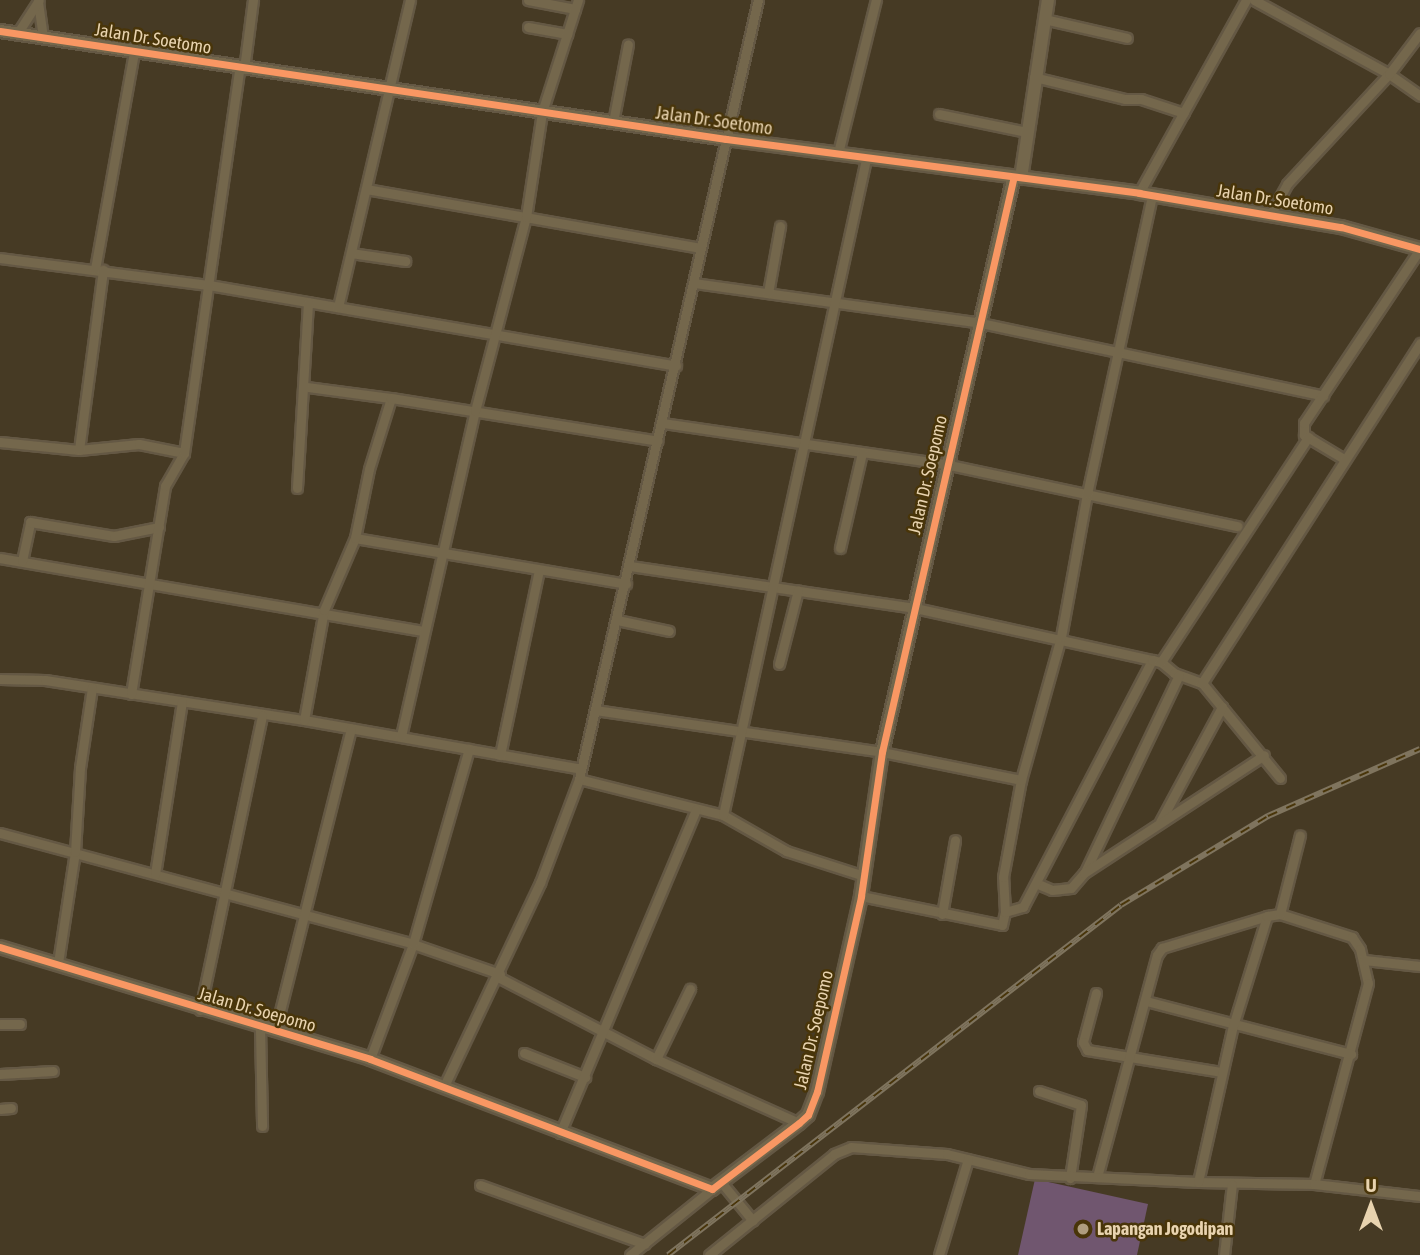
<!DOCTYPE html>
<html>
<head>
<meta charset="utf-8">
<style>
  body { margin:0 }
  #map { position:relative; width:1420px; height:1255px; overflow:hidden; background:#463a24; font-family:"Asap Condensed",sans-serif }
  div>[style] { position:absolute }
  [style*='--x'] { left:calc(var(--x)*1px); top:calc(var(--y)*1px); width:calc(var(--w)*1px); rotate:calc(var(--a)*1deg) }
  .green>* { inset:0; background:#70566f }
  .roads { filter:drop-shadow(2px 0 #645844) drop-shadow(-2px 0 #645844) drop-shadow(0 2px #645844) drop-shadow(0 -2px #645844) }
  .street>* { height:9px; margin:-4.5px; padding:0 4.5px; transform-origin:4.5px; border-radius:4.5px; background:#74674c }
  .secondary>* { height:12px; margin:-6px; padding:0 6px; transform-origin:6px; border-radius:6px; background:#74674c }
  .rail>* { height:6px; margin-top:-3px; transform-origin:0; background:repeating-linear-gradient(90deg,#493509 0 10px,#7f745e 0 20px); box-sizing:border-box; border-block:2px solid #7f745e }
  .cycleway>* { height:7px; margin:-3.5px; padding:0 3.5px; transform-origin:3.5px; border-radius:3.5px; background:#f99763 }
  .dots>* { width:19px; height:19px; translate:-50% -50%; box-sizing:border-box; border:4px solid #493509; border-radius:50% }
  span { translate:-50% -50%; white-space:nowrap; text-align:center; line-height:1.15; -webkit-text-stroke:5px #493509; paint-order:stroke }
  .street-label { font-size:18px; color:#e8d3af }
  .poi-label { font-size:18px; color:#e8d3af; font-weight:700 }
  .left { translate:0 -50%; text-align:left }
  .north { position:absolute; left:1336px; top:1171px; width:70px; height:70px; -webkit-text-stroke:5px #493509; paint-order:stroke; rotate:0deg; font-size:19px; font-weight:700; line-height:28px; text-align:center; color:#e8d3af }
  .north::after { content:''; display:block; margin:auto; width:24px; height:32px; background:#e8d3af; clip-path:polygon(50% 0,100% 100%,50% 72%,0 100%) }
</style>
</head>
<body>
<div id="map">
  <div class="green">
    <div style="clip-path:polygon(1035px 1179px,1148px 1204px,1137px 1255px,1018px 1255px)"></div>
  </div>
  <div class="roads">
    <div class="street">
      <div style="--x:528;--y:0;--w:48;--a:10.8"></div>
      <div style="--x:1254;--y:0;--w:154;--a:28.7"></div>
      <div style="--x:1389;--y:74;--w:38;--a:35"></div>
      <div style="--x:38;--y:2;--w:36;--a:82"></div>
      <div style="--x:1044;--y:19;--w:85;--a:12.9"></div>
      <div style="--x:528;--y:27;--w:40;--a:10"></div>
      <div style="--x:17;--y:34;--w:40;--a:-57.1"></div>
      <div style="--x:244;--y:69;--w:70;--a:-82.6"></div>
      <div style="--x:1034;--y:77;--w:94;--a:13.6"></div>
      <div style="--x:1125;--y:99;--w:16;--a:0"></div>
      <div style="--x:1141;--y:99;--w:45;--a:18"></div>
      <div style="--x:939;--y:114;--w:90;--a:11.6"></div>
      <div style="--x:613;--y:122;--w:79;--a:-79.1"></div>
      <div style="--x:838;--y:153;--w:158;--a:-76.1"></div>
      <div style="--x:366;--y:189;--w:340;--a:10"></div>
      <div style="--x:1139;--y:193;--w:221;--a:-61"></div>
      <div style="--x:1270;--y:215;--w:35;--a:-61"></div>
      <div style="--x:1287;--y:184;--w:150;--a:-47.2"></div>
      <div style="--x:1389;--y:74;--w:51;--a:-52.9"></div>
      <div style="--x:351;--y:253;--w:55;--a:8.4"></div>
      <div style="--x:0;--y:258;--w:211;--a:7.4"></div>
      <div style="--x:209;--y:285;--w:474;--a:9.8"></div>
      <div style="--x:95;--y:269;--w:219;--a:-79.8"></div>
      <div style="--x:694;--y:283;--w:290;--a:7.9"></div>
      <div style="--x:981;--y:323;--w:350;--a:12"></div>
      <div style="--x:768;--y:293;--w:68;--a:-79.8"></div>
      <div style="--x:338;--y:307;--w:315;--a:-76.8"></div>
      <div style="--x:307;--y:387;--w:85;--a:7.5"></div>
      <div style="--x:663;--y:423;--w:285;--a:8.3"></div>
      <div style="--x:945;--y:464;--w:299;--a:12"></div>
      <div style="--x:0;--y:442;--w:79;--a:5.8"></div>
      <div style="--x:79;--y:450;--w:60;--a:-5.7"></div>
      <div style="--x:139;--y:444;--w:46;--a:11.3"></div>
      <div style="--x:79;--y:450;--w:182;--a:-82.4"></div>
      <div style="--x:1344;--y:459;--w:47;--a:-149"></div>
      <div style="--x:1304;--y:435;--w:12;--a:-90"></div>
      <div style="--x:1304;--y:423;--w:209;--a:-56.3"></div>
      <div style="--x:297;--y:488;--w:186;--a:-86.6"></div>
      <div style="--x:355;--y:538;--w:275;--a:9.6"></div>
      <div style="--x:840;--y:548;--w:98;--a:-77"></div>
      <div style="--x:0;--y:558;--w:429;--a:9.8"></div>
      <div style="--x:22;--y:561;--w:40;--a:-78"></div>
      <div style="--x:30;--y:522;--w:85;--a:9.5"></div>
      <div style="--x:114;--y:536;--w:46;--a:-11.3"></div>
      <div style="--x:630;--y:566;--w:288;--a:8.4"></div>
      <div style="--x:915;--y:608;--w:243;--a:12.4"></div>
      <div style="--x:617;--y:620;--w:53;--a:11.9"></div>
      <div style="--x:1161;--y:662;--w:17;--a:40"></div>
      <div style="--x:1174;--y:673;--w:30;--a:20"></div>
      <div style="--x:779;--y:664;--w:76;--a:-75.6"></div>
      <div style="--x:0;--y:679;--w:45;--a:1.3"></div>
      <div style="--x:45;--y:680;--w:262;--a:8.8"></div>
      <div style="--x:304;--y:720;--w:281;--a:10"></div>
      <div style="--x:131;--y:694;--w:211;--a:-80.7"></div>
      <div style="--x:165;--y:486;--w:38;--a:-60"></div>
      <div style="--x:184;--y:453;--w:388;--a:-81.8"></div>
      <div style="--x:595;--y:710;--w:290;--a:8.3"></div>
      <div style="--x:882;--y:752;--w:142;--a:11.4"></div>
      <div style="--x:304;--y:720;--w:112;--a:-79.7"></div>
      <div style="--x:324;--y:610;--w:78;--a:-66.7"></div>
      <div style="--x:355;--y:538;--w:70;--a:-78.5"></div>
      <div style="--x:369;--y:469;--w:74;--a:-72.8"></div>
      <div style="--x:391;--y:398;--w:270;--a:9.1"></div>
      <div style="--x:401;--y:736;--w:333;--a:-77.2"></div>
      <div style="--x:475;--y:411;--w:201;--a:-75.3"></div>
      <div style="--x:526;--y:217;--w:106;--a:-81.3"></div>
      <div style="--x:542;--y:112;--w:118;--a:-72.2"></div>
      <div style="--x:500;--y:755;--w:189;--a:-78.1"></div>
      <div style="--x:1280;--y:778;--w:123;--a:-129.4"></div>
      <div style="--x:1202;--y:683;--w:404;--a:-57.3"></div>
      <div style="--x:579;--y:779;--w:148;--a:14"></div>
      <div style="--x:723;--y:815;--w:73;--a:29.7"></div>
      <div style="--x:786;--y:851;--w:82;--a:17.8"></div>
      <div style="--x:723;--y:815;--w:671;--a:-77.7"></div>
      <div style="--x:1160;--y:822;--w:131;--a:-61.7"></div>
      <div style="--x:0;--y:833;--w:428;--a:15"></div>
      <div style="--x:413;--y:944;--w:92;--a:19"></div>
      <div style="--x:1085;--y:872;--w:218;--a:-64.5"></div>
      <div style="--x:155;--y:874;--w:174;--a:-81.1"></div>
      <div style="--x:1038;--y:884;--w:15;--a:23"></div>
      <div style="--x:1052;--y:890;--w:19;--a:-6"></div>
      <div style="--x:1071;--y:888;--w:20;--a:-49"></div>
      <div style="--x:1084;--y:873;--w:215;--a:-33.2"></div>
      <div style="--x:861;--y:896;--w:144;--a:11.6"></div>
      <div style="--x:1002;--y:925;--w:13;--a:-77"></div>
      <div style="--x:1005;--y:912;--w:19;--a:-16"></div>
      <div style="--x:1023;--y:907;--w:279;--a:-62.4"></div>
      <div style="--x:1152;--y:660;--w:9;--a:13"></div>
      <div style="--x:1161;--y:662;--w:269;--a:-56.8"></div>
      <div style="--x:1005;--y:912;--w:35;--a:-93"></div>
      <div style="--x:1003;--y:877;--w:99;--a:-79.5"></div>
      <div style="--x:1021;--y:780;--w:148;--a:-74.4"></div>
      <div style="--x:1061;--y:637;--w:145;--a:-79.7"></div>
      <div style="--x:1087;--y:494;--w:306;--a:-77.7"></div>
      <div style="--x:942;--y:914;--w:75;--a:-80"></div>
      <div style="--x:1280;--y:914;--w:76;--a:17.7"></div>
      <div style="--x:1352;--y:937;--w:14;--a:56"></div>
      <div style="--x:1360;--y:949;--w:35;--a:77"></div>
      <div style="--x:1368;--y:983;--w:208;--a:105"></div>
      <div style="--x:1364;--y:960;--w:56;--a:6.1"></div>
      <div style="--x:58;--y:963;--w:112;--a:-81.3"></div>
      <div style="--x:75;--y:852;--w:84;--a:-86.6"></div>
      <div style="--x:80;--y:768;--w:81;--a:-81.5"></div>
      <div style="--x:498;--y:977;--w:178;--a:27.4"></div>
      <div style="--x:656;--y:1059;--w:157;--a:24.1"></div>
      <div style="--x:1096;--y:993;--w:51;--a:104.9"></div>
      <div style="--x:1083;--y:1042;--w:9;--a:63"></div>
      <div style="--x:1087;--y:1050;--w:137;--a:9.3"></div>
      <div style="--x:1146;--y:1001;--w:212;--a:14.5"></div>
      <div style="--x:200;--y:1010;--w:301;--a:-78.1"></div>
      <div style="--x:0;--y:1024;--w:20;--a:0"></div>
      <div style="--x:260;--y:1027;--w:99;--a:88.8"></div>
      <div style="--x:275;--y:1031;--w:312;--a:-75.9"></div>
      <div style="--x:524;--y:1053;--w:66;--a:21.5"></div>
      <div style="--x:370;--y:1059;--w:123;--a:-69.5"></div>
      <div style="--x:413;--y:944;--w:203;--a:-74"></div>
      <div style="--x:656;--y:1059;--w:78;--a:-64.1"></div>
      <div style="--x:0;--y:1074;--w:53;--a:-3.2"></div>
      <div style="--x:444;--y:1086;--w:225;--a:-64.7"></div>
      <div style="--x:540;--y:883;--w:111;--a:-69.4"></div>
      <div style="--x:579;--y:779;--w:799;--a:-77.06"></div>
      <div style="--x:1039;--y:1091;--w:44;--a:18.4"></div>
      <div style="--x:1081;--y:1105;--w:74;--a:98.6"></div>
      <div style="--x:0;--y:1109;--w:11;--a:-5"></div>
      <div style="--x:560;--y:1133;--w:351;--a:-67.2"></div>
      <div style="--x:1097;--y:1177;--w:230;--a:-74.9"></div>
      <div style="--x:1157;--y:955;--w:9;--a:-54"></div>
      <div style="--x:1162;--y:948;--w:110;--a:-16.9"></div>
      <div style="--x:721;--y:1182;--w:50;--a:50.6"></div>
      <div style="--x:1198;--y:1182;--w:116;--a:1"></div>
      <div style="--x:1314;--y:1184;--w:107;--a:6.5"></div>
      <div style="--x:480;--y:1185;--w:175;--a:19.7"></div>
      <div style="--x:630;--y:1255;--w:105;--a:-38.8"></div>
      <div style="--x:709;--y:1255;--w:161;--a:-38.9"></div>
      <div style="--x:834;--y:1154;--w:18;--a:-22"></div>
      <div style="--x:851;--y:1147;--w:96;--a:4.2"></div>
      <div style="--x:947;--y:1154;--w:84;--a:13.7"></div>
      <div style="--x:1029;--y:1174;--w:169;--a:2.7"></div>
      <div style="--x:1198;--y:1182;--w:160;--a:-77.4"></div>
      <div style="--x:1233;--y:1026;--w:115;--a:-72.8"></div>
      <div style="--x:1267;--y:916;--w:13;--a:-9"></div>
      <div style="--x:1280;--y:914;--w:81;--a:-75.8"></div>
      <div style="--x:939;--y:1255;--w:100;--a:-73.2"></div>
      <div style="--x:1224;--y:1255;--w:71;--a:-83.6"></div>
    </div>
    <div class="secondary">
      <div style="--x:0;--y:31;--w:734;--a:8.46"></div>
      <div style="--x:726;--y:139;--w:417;--a:7.4"></div>
      <div style="--x:1139;--y:193;--w:205;--a:9.6"></div>
      <div style="--x:1341;--y:227;--w:82;--a:15.6"></div>
      <div style="--x:1021;--y:178;--w:180;--a:-81.4"></div>
      <div style="--x:0;--y:947;--w:387;--a:16.8"></div>
      <div style="--x:370;--y:1059;--w:366;--a:20.8"></div>
      <div style="--x:712;--y:1189;--w:109;--a:-37.2"></div>
      <div style="--x:799;--y:1123;--w:12;--a:-42"></div>
      <div style="--x:808;--y:1115;--w:25;--a:-69"></div>
      <div style="--x:817;--y:1092;--w:201;--a:-77.3"></div>
      <div style="--x:861;--y:896;--w:146;--a:-81.7"></div>
      <div style="--x:882;--y:752;--w:587;--a:-77.1"></div>
    </div>
  </div>
  <div class="rail">
    <div style="--x:668;--y:1255;--w:572;--a:-37.69"></div>
    <div style="--x:1121;--y:905;--w:172;--a:-31.2"></div>
    <div style="--x:1268;--y:816;--w:166;--a:-23.8"></div>
  </div>
  <div class="cycleway">
    <div style="--x:0;--y:31;--w:734;--a:8.46"></div>
    <div style="--x:726;--y:139;--w:417;--a:7.4"></div>
    <div style="--x:1139;--y:193;--w:205;--a:9.6"></div>
    <div style="--x:1341;--y:227;--w:82;--a:15.6"></div>
    <div style="--x:0;--y:947;--w:387;--a:16.8"></div>
    <div style="--x:370;--y:1059;--w:366;--a:20.8"></div>
    <div style="--x:712;--y:1189;--w:109;--a:-37.2"></div>
    <div style="--x:799;--y:1123;--w:12;--a:-42"></div>
    <div style="--x:808;--y:1115;--w:25;--a:-69"></div>
    <div style="--x:817;--y:1092;--w:201;--a:-77.3"></div>
    <div style="--x:861;--y:896;--w:146;--a:-81.7"></div>
    <div style="--x:882;--y:752;--w:587;--a:-77.1"></div>
  </div>
  <div class="dots">
    <div style="left:1083px;top:1229px;background:#af9d7e"></div>
  </div>
  <div class="street-label">
    <span style="left:153px;top:39px;rotate:9deg">Jalan Dr. Soetomo</span>
    <span style="left:714px;top:121px;rotate:8deg">Jalan Dr. Soetomo</span>
    <span style="left:1275px;top:200px;rotate:9deg">Jalan Dr. Soetomo</span>
    <span style="left:928px;top:475px;rotate:-77deg">Jalan Dr. Soepomo</span>
    <span style="left:257px;top:1010px;rotate:16deg">Jalan Dr. Soepomo</span>
    <span style="left:814px;top:1030px;rotate:-77deg">Jalan Dr. Soepomo</span>
  </div>
  <div class="poi-label">
    <span class="left" style="left:1097px;top:1229px">Lapangan Jogodipan</span>
  </div>
  <div class="north">U</div>
</div>
</body>
</html>
